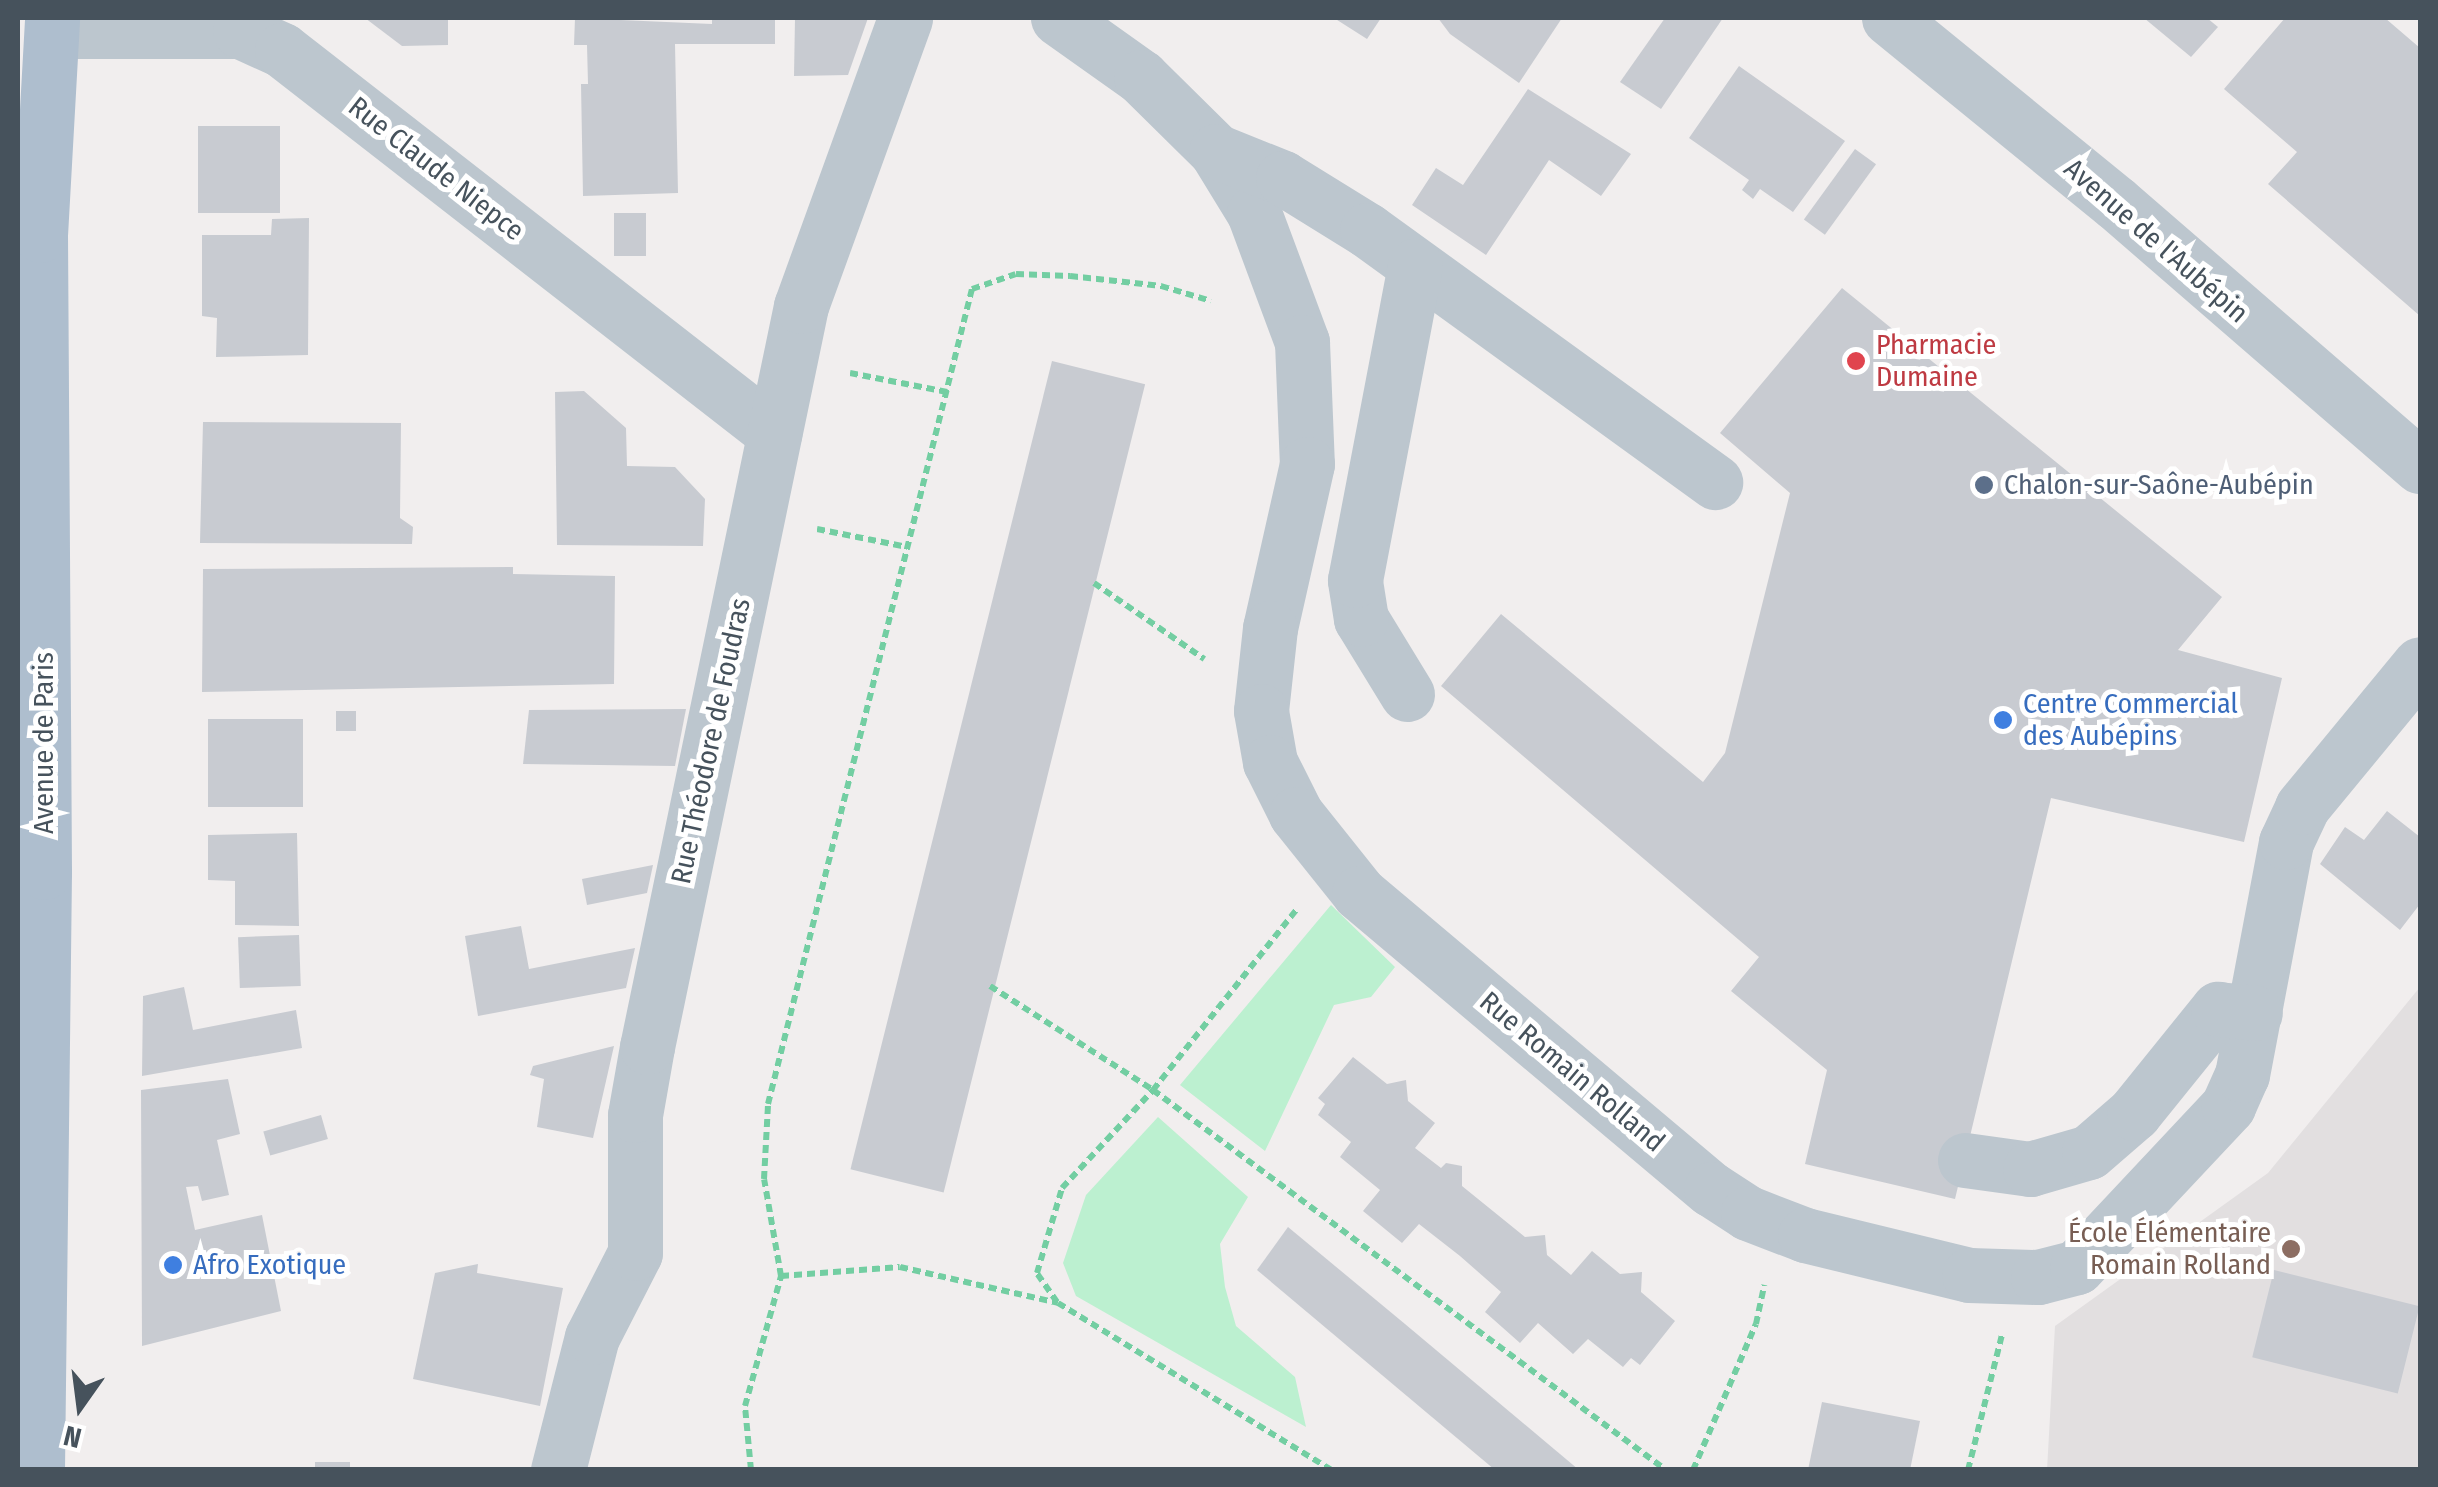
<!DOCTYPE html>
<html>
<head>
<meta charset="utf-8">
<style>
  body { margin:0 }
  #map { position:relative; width:2438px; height:1487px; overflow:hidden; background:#f1eeee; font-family:"Fira Sans Condensed",sans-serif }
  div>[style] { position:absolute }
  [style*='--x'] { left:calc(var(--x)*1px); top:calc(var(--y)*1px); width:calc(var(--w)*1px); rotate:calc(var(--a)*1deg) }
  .education>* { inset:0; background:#e2dfe0 }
  .green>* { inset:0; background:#bcf0d0 }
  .building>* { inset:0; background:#c8cbd1; transform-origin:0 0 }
  .path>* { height:6px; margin-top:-3px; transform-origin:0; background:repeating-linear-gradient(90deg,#73cea2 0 8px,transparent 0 13px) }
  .minor>* { height:55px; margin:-27.5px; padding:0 27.5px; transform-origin:27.5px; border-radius:27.5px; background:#bcc6ce }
  .major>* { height:55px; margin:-27.5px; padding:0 27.5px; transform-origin:27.5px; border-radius:27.5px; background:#aebece }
  .dots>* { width:28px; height:28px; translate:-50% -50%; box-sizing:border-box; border:5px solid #fff; border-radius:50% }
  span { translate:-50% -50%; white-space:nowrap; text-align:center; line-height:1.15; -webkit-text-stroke:10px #fff; paint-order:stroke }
  .street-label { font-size:28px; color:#46525c }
  .health-label { font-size:28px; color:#be3a42 }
  .left { translate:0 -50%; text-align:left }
  .service-label { font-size:28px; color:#4e5e75 }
  .shop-label { font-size:28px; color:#366cbe }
  .education-label { font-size:28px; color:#785e54 }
  .right { translate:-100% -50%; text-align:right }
  .frame { position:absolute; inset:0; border:20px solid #46525c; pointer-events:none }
  .north { position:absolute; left:30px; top:1357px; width:100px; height:100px; -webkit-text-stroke:8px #fff; paint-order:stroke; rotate:194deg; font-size:28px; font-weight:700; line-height:40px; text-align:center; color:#46525c }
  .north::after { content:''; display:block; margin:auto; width:35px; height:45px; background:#46525c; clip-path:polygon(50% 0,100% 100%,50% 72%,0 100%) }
</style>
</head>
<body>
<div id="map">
  <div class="education">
    <div style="clip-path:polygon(2420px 987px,2420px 1469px,2047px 1470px,2055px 1326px,2268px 1173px)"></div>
  </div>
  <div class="green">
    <div style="clip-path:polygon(1331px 905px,1395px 967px,1371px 997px,1334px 1005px,1265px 1151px,1180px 1085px)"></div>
    <div style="clip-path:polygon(1158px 1117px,1248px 1197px,1220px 1244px,1225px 1287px,1236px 1326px,1295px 1377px,1306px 1427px,1076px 1296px,1063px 1263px,1086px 1195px)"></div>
  </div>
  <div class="building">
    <div style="clip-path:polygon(365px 18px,448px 18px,448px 45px,402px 46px)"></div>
    <div style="clip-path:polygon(575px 18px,712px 24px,712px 18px,775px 18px,775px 44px,675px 44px,678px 193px,583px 196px,581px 84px,588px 84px,587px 45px,574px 45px)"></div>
    <div style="clip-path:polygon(795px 18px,868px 18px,848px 75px,794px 76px)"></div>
    <div style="clip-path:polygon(1334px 18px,1381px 18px,1367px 39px)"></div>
    <div style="clip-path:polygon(1438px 18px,1562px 18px,1519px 83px,1450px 34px)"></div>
    <div style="clip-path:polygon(1665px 18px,1723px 18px,1661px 109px,1620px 82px)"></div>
    <div style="clip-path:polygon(2144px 18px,2207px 18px,2218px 27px,2191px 57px)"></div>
    <div style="clip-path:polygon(2285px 18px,2385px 18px,2420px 48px,2420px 316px,2268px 184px,2297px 152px,2224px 89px)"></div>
    <div style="clip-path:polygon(1739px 66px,1845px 141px,1793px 212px,1760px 189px,1753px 199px,1742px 190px,1749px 180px,1689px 138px)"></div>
    <div style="clip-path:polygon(1528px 89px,1631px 154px,1601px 196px,1549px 160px,1486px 255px,1412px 205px,1436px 168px,1463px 185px)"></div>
    <div style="left:198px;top:126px;width:82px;height:87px"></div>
    <div style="left:1855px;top:149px;width:26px;height:87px;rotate:36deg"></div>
    <div style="left:646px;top:213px;width:43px;height:32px;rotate:90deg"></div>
    <div style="clip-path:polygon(309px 218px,308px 355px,216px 357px,217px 318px,202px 316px,202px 235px,271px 235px,272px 219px)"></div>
    <div style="clip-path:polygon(1842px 288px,2222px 597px,2178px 650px,2282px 678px,2244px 842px,2051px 798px,1955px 1199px,1805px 1164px,1827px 1070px,1731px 991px,1759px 957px,1441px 686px,1501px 614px,1703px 782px,1725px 753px,1790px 493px,1720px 433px)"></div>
    <div style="left:1052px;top:361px;width:96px;height:833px;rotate:14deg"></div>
    <div style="clip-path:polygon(584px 391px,626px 428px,627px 466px,675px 467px,705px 499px,703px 546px,557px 545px,555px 392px)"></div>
    <div style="clip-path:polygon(203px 422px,401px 423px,400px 518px,413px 527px,412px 544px,200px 543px)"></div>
    <div style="clip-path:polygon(513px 567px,513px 574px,615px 576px,614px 684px,202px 692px,203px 569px)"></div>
    <div style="clip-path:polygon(686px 709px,675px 766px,523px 764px,529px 710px)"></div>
    <div style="left:336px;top:711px;width:20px;height:20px"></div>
    <div style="left:303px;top:719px;width:88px;height:95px;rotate:90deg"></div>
    <div style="clip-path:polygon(2387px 811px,2420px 837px,2420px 904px,2400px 930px,2320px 864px,2345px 827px,2364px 840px)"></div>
    <div style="clip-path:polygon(297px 833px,299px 926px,235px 925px,235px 881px,208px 880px,208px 835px)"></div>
    <div style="clip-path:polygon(653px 865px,647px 893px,587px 905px,582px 879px)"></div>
    <div style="clip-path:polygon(521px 926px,529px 969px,635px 948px,626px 988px,478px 1016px,465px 936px)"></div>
    <div style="left:299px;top:935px;width:51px;height:61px;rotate:88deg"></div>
    <div style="clip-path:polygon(184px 987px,193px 1030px,296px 1010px,302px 1048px,142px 1076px,143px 996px)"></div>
    <div style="clip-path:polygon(614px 1046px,593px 1138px,537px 1127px,544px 1079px,530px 1075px,533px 1066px)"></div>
    <div style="clip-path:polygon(1353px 1057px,1387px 1084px,1406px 1080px,1408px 1101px,1435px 1123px,1415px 1148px,1441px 1168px,1446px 1163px,1462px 1166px,1462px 1186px,1525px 1237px,1545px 1235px,1547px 1255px,1571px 1275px,1592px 1251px,1620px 1274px,1642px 1272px,1641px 1292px,1675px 1321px,1640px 1365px,1631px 1358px,1623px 1367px,1588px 1339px,1573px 1354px,1538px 1323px,1520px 1343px,1485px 1312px,1501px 1292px,1460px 1256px,1419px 1224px,1402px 1243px,1363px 1211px,1380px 1190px,1340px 1157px,1351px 1142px,1318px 1115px,1325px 1104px,1318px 1098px)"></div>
    <div style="clip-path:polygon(228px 1079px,240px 1134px,217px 1140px,229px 1195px,202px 1201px,198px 1186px,186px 1187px,195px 1230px,262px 1215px,281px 1311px,142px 1346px,141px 1090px)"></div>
    <div style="left:321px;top:1115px;width:25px;height:60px;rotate:74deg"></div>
    <div style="clip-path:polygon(1288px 1227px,1405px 1324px,1579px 1470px,1495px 1470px,1257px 1270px)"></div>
    <div style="clip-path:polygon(478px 1264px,477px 1273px,563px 1288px,540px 1406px,413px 1379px,435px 1273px)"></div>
    <div style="left:2274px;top:1270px;width:150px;height:90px;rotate:14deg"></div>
    <div style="clip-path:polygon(1822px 1402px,1920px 1421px,1910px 1470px,1808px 1470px)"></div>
    <div style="left:350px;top:1462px;width:8px;height:35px;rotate:90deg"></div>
  </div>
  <div class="path">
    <div style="--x:850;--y:373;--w:99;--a:11.1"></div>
    <div style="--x:817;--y:529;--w:92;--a:11.3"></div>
    <div style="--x:1094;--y:583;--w:134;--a:34.6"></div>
    <div style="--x:990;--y:986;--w:193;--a:32.5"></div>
    <div style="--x:1153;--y:1090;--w:638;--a:36.53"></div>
    <div style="--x:781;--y:1276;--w:119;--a:-4.3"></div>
    <div style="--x:900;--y:1267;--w:162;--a:12.8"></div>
    <div style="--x:1058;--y:1303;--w:321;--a:31.4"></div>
    <div style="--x:1057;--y:1302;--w:35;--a:-125"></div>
    <div style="--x:1037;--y:1273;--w:89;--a:-73.6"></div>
    <div style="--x:1062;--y:1188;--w:134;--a:-47.1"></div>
    <div style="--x:1153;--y:1090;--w:230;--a:-51.5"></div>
    <div style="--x:751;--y:1470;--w:64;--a:-95.4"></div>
    <div style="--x:745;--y:1406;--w:135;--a:-74.5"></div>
    <div style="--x:781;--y:1276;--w:98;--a:-99.9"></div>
    <div style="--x:764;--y:1179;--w:75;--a:-86.9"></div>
    <div style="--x:768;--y:1104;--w:840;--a:-75.95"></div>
    <div style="--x:972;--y:289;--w:46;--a:-18.8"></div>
    <div style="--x:1016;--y:274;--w:54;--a:2.1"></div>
    <div style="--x:1070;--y:276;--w:92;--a:6.3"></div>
    <div style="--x:1161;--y:286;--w:52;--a:16.7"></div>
    <div style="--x:1693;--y:1470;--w:159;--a:-66.7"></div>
    <div style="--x:1756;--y:1324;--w:40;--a:-78"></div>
    <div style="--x:1968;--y:1470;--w:139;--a:-75.9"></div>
  </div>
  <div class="minor">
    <div style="--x:1058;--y:18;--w:102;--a:35.4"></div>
    <div style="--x:1141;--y:77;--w:105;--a:44.6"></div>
    <div style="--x:1216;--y:151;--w:73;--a:58.5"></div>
    <div style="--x:1254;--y:213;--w:138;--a:69.6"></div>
    <div style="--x:1302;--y:342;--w:122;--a:87.7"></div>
    <div style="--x:1307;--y:464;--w:168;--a:102.7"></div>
    <div style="--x:1270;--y:628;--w:83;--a:96.2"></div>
    <div style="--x:1261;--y:711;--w:52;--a:80"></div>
    <div style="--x:1270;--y:762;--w:58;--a:63.4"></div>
    <div style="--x:1296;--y:814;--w:101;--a:51.4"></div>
    <div style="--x:1359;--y:893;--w:460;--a:40.1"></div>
    <div style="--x:1711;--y:1189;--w:44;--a:33"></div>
    <div style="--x:1748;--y:1213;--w:61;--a:21.1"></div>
    <div style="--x:1805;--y:1235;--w:169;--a:13.7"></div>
    <div style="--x:1969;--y:1275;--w:69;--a:1.7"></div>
    <div style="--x:2038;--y:1277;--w:40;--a:-14.4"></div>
    <div style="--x:2077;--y:1267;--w:221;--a:-46.8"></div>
    <div style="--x:2228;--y:1106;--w:34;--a:-66"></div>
    <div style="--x:2242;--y:1075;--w:237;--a:-79.3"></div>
    <div style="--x:2286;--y:842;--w:38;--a:-65"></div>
    <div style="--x:2302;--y:807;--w:185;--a:-50.5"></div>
    <div style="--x:1889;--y:18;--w:293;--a:39.2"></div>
    <div style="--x:2116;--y:203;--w:402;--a:40.9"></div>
    <div style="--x:52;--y:31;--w:188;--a:0"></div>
    <div style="--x:240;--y:31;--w:46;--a:24.3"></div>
    <div style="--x:282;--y:50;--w:624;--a:37.9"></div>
    <div style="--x:1216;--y:151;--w:72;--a:21.9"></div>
    <div style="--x:1283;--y:178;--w:99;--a:31.8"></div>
    <div style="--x:1367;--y:230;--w:430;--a:35.9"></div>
    <div style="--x:1407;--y:694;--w:88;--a:-121.5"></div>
    <div style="--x:1361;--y:619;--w:39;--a:-99"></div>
    <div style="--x:1355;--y:580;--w:320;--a:-79.2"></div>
    <div style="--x:1965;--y:1160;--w:66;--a:7.9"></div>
    <div style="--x:2030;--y:1169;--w:61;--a:-16.1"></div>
    <div style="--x:2089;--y:1152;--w:60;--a:-40.9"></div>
    <div style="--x:2134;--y:1113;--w:134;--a:-51.1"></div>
    <div style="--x:2218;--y:1009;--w:37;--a:6"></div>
    <div style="--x:558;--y:1470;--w:137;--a:-75.7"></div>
    <div style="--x:592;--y:1337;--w:94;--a:-62.9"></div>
    <div style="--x:635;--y:1253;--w:138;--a:-90"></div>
    <div style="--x:635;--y:1115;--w:69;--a:-80"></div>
    <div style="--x:647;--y:1047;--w:757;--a:-78.26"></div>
    <div style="--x:801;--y:306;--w:306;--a:-70.1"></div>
  </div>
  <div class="major">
    <div style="--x:37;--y:1470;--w:598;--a:-89.33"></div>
    <div style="--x:44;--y:872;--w:637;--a:-90.36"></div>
    <div style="--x:40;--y:235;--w:217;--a:-86.8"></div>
  </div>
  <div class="dots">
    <div style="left:1856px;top:361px;background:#e0444e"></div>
    <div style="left:1984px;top:485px;background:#5c6f8a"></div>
    <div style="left:2003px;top:720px;background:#3f7fe0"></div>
    <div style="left:2291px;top:1249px;background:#8d6e63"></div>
    <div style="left:173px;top:1265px;background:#3f7fe0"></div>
  </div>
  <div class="street-label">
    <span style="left:436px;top:169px;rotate:38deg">Rue Claude Niepce</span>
    <span style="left:2156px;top:241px;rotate:41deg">Avenue de l'Aubépin</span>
    <span style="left:711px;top:741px;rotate:-78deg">Rue Théodore de Foudras</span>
    <span style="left:44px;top:743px;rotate:-90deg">Avenue de Paris</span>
    <span style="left:1572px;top:1072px;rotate:40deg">Rue Romain Rolland</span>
  </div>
  <div class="health-label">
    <span class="left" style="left:1876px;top:361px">Pharmacie<br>Dumaine</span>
  </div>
  <div class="service-label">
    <span class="left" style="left:2004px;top:485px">Chalon-sur-Saône-Aubépin</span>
  </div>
  <div class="shop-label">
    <span class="left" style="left:2023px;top:720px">Centre Commercial<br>des Aubépins</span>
    <span class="left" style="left:193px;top:1265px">Afro Exotique</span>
  </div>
  <div class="education-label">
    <span class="right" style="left:2271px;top:1249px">École Élémentaire<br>Romain Rolland</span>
  </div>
  <div class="frame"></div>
  <div class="north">N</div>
</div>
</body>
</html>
